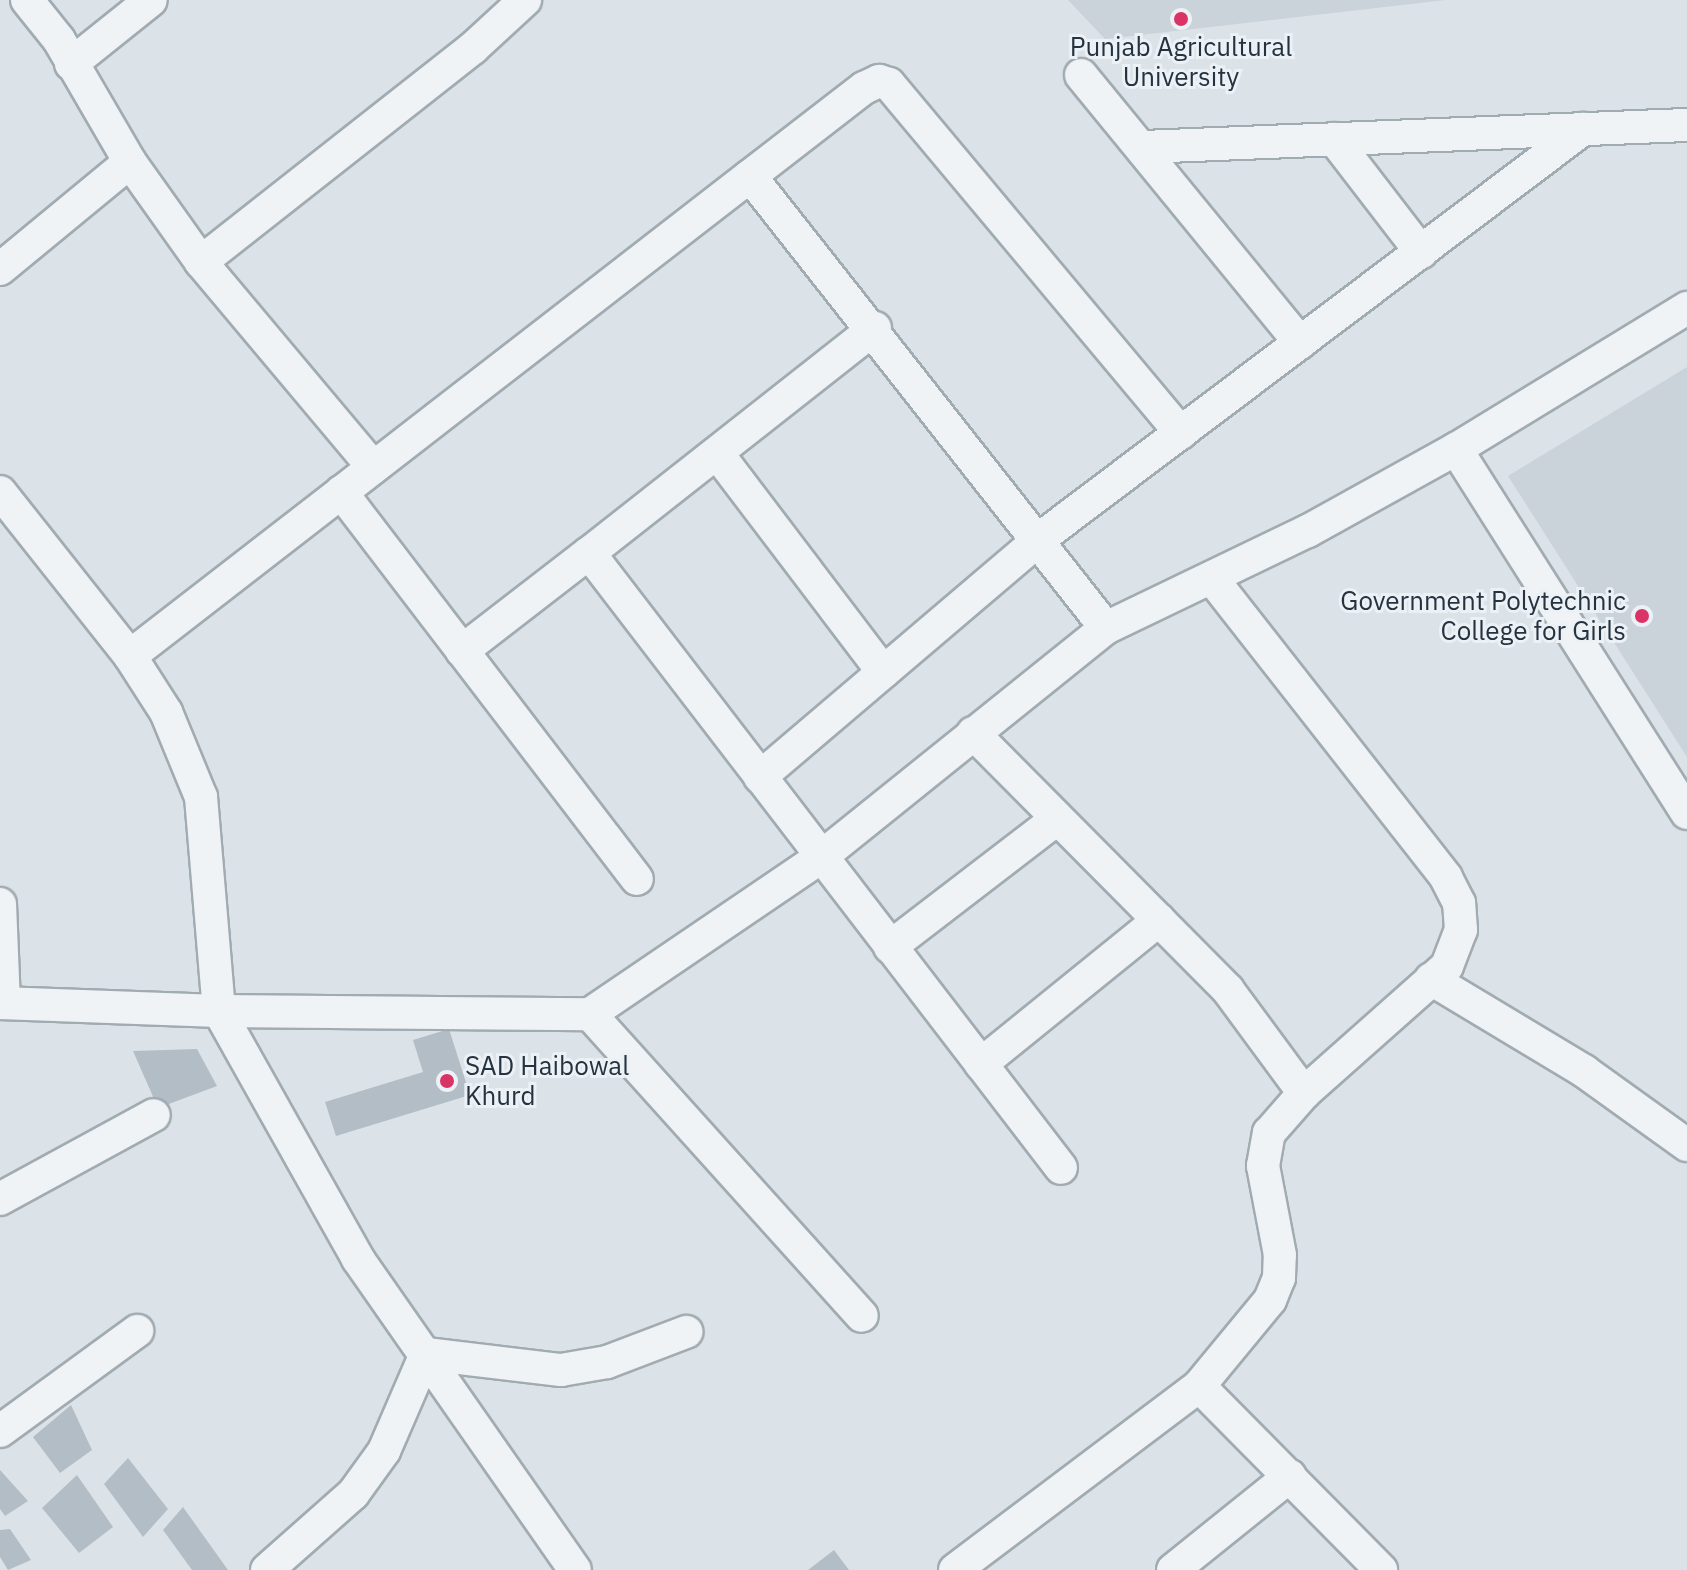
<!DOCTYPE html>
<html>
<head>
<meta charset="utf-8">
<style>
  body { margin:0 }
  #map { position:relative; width:1687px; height:1570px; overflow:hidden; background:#dce3e8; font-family:"IBM Plex Sans",sans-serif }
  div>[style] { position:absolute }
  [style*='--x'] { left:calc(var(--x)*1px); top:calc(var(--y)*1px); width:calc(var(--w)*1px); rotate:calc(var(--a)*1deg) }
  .built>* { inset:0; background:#cad2da }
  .building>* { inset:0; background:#b3bdc5 }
  .roads { filter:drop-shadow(2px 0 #a1abb2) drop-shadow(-2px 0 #a1abb2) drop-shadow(0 2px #a1abb2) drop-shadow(0 -2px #a1abb2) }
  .street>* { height:32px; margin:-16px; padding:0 16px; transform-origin:16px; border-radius:16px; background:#eff3f6 }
  .dots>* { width:22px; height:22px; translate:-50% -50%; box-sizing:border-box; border:4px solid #ecf1f6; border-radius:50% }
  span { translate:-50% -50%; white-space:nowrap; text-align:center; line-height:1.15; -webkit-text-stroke:6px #ecf1f6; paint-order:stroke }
  .poi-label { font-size:26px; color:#253340 }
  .right { translate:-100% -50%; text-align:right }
  .left { translate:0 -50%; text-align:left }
</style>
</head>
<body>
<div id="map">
  <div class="built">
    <div style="clip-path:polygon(1068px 0,1446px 0,1105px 39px)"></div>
    <div style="clip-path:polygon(1687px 367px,1687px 757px,1508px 476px)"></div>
  </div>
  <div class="building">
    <div style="clip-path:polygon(449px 1029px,470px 1095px,336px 1136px,325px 1102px,423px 1072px,413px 1040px)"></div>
    <div style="clip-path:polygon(197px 1049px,217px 1086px,158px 1108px,133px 1051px)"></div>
    <div style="clip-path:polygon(71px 1405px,92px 1450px,60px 1473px,33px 1437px)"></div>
    <div style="clip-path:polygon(128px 1458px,168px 1509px,143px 1537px,104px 1484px)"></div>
    <div style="clip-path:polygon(0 1470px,28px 1501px,5px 1516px,0 1509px)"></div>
    <div style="clip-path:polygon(77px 1475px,113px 1527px,79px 1553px,42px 1508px)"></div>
    <div style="clip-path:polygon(183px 1507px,228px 1570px,192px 1570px,163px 1530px)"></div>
    <div style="clip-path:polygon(10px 1529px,31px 1560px,8px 1570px,0 1557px,0 1530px)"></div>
    <div style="clip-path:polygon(834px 1550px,849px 1570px,808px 1570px)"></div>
  </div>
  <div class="roads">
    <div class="street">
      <div style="--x:27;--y:0;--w:51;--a:51.3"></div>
      <div style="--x:59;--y:40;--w:141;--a:59.8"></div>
      <div style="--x:130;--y:162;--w:123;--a:54.6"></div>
      <div style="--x:201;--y:262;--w:268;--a:50"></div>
      <div style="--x:71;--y:64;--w:102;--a:-38.7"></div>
      <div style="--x:1081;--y:75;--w:346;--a:50.7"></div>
      <div style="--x:1334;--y:139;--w:143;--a:52.4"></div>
      <div style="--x:1143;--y:147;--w:544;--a:-2.32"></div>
      <div style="--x:750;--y:176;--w:144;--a:-37.7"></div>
      <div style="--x:864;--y:88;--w:17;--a:-25"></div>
      <div style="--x:879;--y:81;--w:10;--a:17"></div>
      <div style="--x:889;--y:84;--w:455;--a:50.1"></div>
      <div style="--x:201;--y:262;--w:346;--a:-38.2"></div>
      <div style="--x:473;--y:48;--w:71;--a:-42.7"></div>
      <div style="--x:0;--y:269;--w:168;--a:-39.5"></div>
      <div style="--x:875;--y:328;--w:364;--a:141.8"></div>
      <div style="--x:589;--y:553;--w:775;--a:52.49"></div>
      <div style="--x:1456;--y:449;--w:431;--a:57.6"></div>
      <div style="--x:717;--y:453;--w:275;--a:52.8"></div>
      <div style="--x:0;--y:492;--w:209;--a:51.6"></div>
      <div style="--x:130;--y:656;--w:67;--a:57.3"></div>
      <div style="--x:166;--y:712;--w:92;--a:67.6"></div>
      <div style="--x:201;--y:797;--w:215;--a:85.2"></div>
      <div style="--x:219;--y:1011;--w:284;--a:60.7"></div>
      <div style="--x:358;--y:1259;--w:379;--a:55.1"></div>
      <div style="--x:341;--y:492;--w:487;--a:52.6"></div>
      <div style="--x:462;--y:651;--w:160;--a:-37.7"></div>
      <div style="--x:130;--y:656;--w:784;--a:-37.75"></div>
      <div style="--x:750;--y:176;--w:575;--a:51.78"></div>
      <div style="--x:973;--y:733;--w:362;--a:45.2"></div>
      <div style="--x:1228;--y:990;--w:128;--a:53.6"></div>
      <div style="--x:760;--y:777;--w:365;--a:-40.4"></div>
      <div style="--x:1038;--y:540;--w:683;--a:-37.02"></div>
      <div style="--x:0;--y:904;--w:99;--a:87.7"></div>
      <div style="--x:890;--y:947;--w:210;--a:-37.5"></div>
      <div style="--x:1431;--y:979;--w:179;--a:31"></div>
      <div style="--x:1584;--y:1071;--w:127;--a:35.7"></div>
      <div style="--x:0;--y:1003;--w:219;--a:2.1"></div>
      <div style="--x:219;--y:1011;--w:371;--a:0.5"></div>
      <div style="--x:590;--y:1014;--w:279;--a:-34.2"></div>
      <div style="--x:821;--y:857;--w:366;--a:-38.8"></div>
      <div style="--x:1106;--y:628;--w:224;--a:-25.7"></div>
      <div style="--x:1308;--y:531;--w:169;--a:-29"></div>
      <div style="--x:1456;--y:449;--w:271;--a:-31.4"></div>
      <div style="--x:590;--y:1014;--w:406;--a:48"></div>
      <div style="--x:981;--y:1064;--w:229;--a:-39"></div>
      <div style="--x:0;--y:1199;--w:175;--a:-28.6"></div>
      <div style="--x:1199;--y:1386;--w:112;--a:-50.5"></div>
      <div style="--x:1270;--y:1300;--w:24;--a:-68"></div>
      <div style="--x:1279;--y:1278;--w:23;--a:-88"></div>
      <div style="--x:1280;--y:1255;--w:91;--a:-100.8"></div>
      <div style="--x:1263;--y:1166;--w:34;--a:-80"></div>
      <div style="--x:1269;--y:1133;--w:53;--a:-48.8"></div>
      <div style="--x:1304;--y:1093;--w:191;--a:-41.6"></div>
      <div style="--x:1447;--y:966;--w:39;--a:-69"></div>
      <div style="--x:1461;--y:930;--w:27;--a:-94"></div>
      <div style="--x:1459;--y:903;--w:29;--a:-117"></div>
      <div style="--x:1446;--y:877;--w:377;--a:-128.1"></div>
      <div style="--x:0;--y:1431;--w:170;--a:-36.1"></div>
      <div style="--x:267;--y:1570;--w:115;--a:-41.5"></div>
      <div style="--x:353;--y:1494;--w:53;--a:-54.2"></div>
      <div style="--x:384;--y:1451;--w:106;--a:-66.6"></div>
      <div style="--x:426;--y:1354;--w:136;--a:6.8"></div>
      <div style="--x:561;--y:1370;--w:47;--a:-9.9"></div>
      <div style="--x:607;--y:1362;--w:85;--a:-20.8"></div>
      <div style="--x:955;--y:1570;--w:306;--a:-37"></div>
      <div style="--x:1199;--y:1386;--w:259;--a:45.3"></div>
      <div style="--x:1173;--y:1570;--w:150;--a:-38.8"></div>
    </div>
  </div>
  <div class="dots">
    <div style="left:1181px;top:19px;background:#da3467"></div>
    <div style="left:1642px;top:616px;background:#da3467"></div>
    <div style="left:447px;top:1081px;background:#da3467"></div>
  </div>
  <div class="poi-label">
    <span style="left:1181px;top:62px">Punjab Agricultural<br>University</span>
    <span class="right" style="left:1626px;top:616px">Government Polytechnic<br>College for Girls</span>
    <span class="left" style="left:465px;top:1081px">SAD Haibowal<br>Khurd</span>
  </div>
</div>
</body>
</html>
